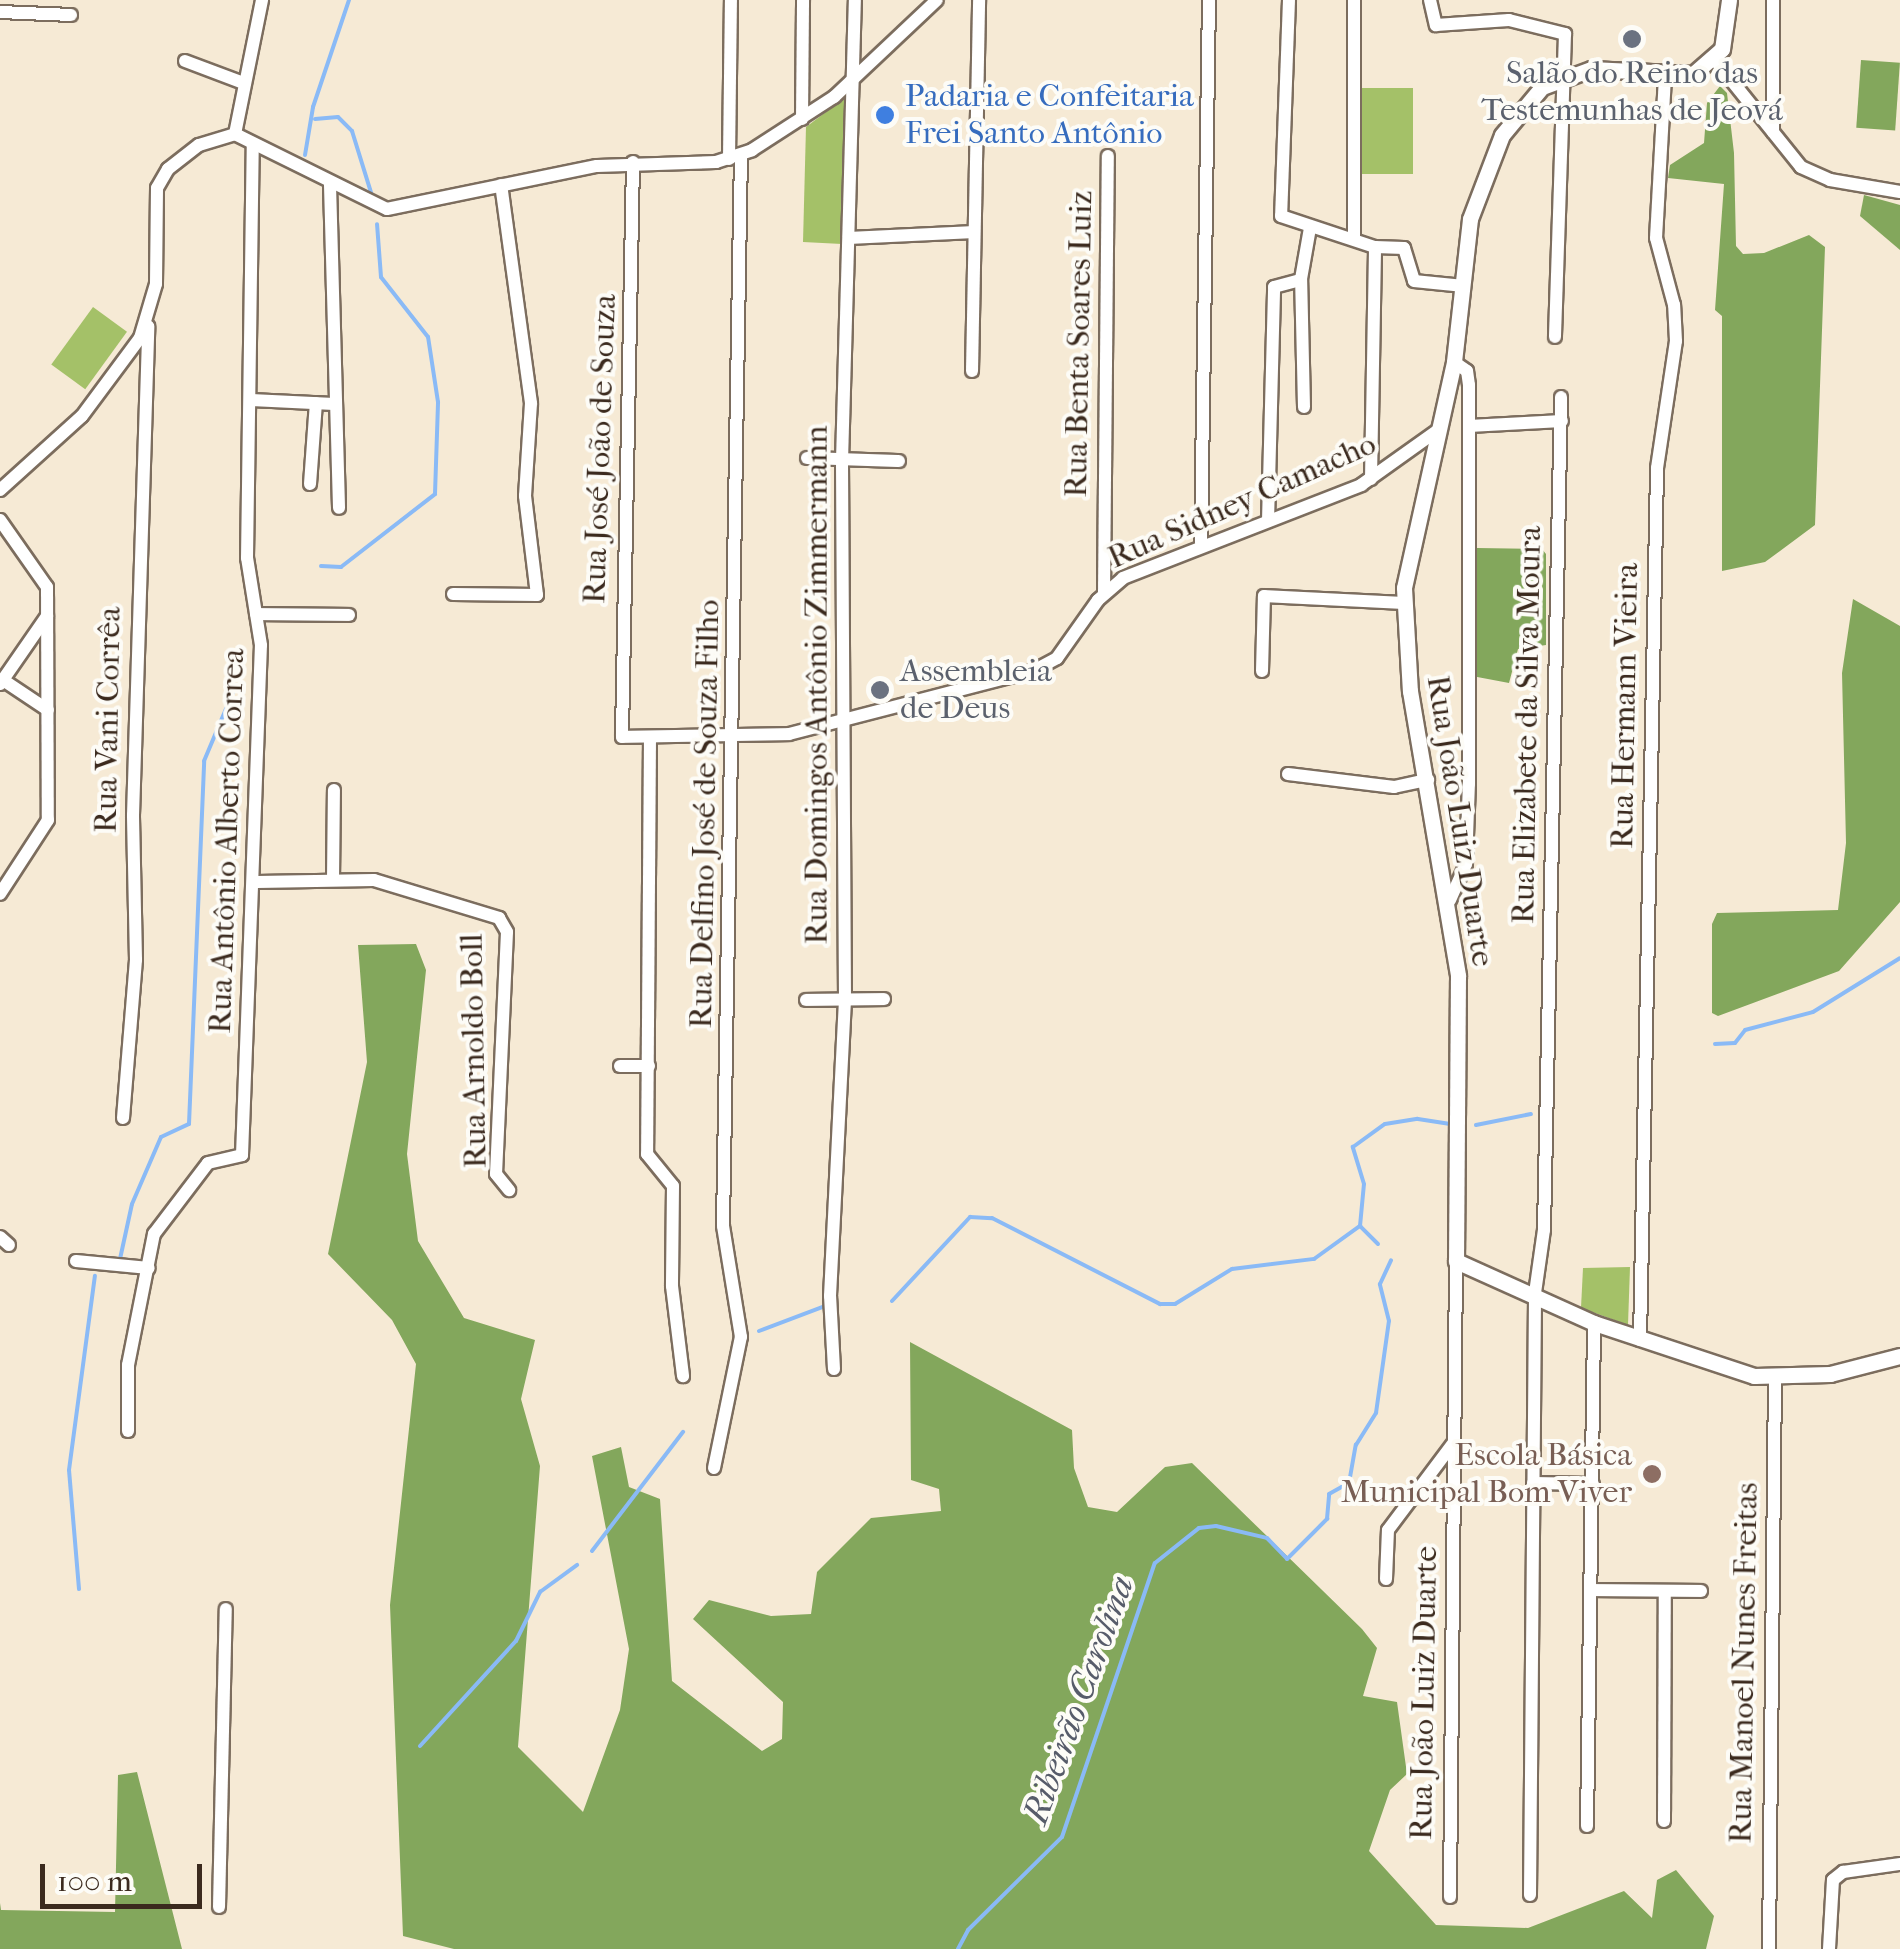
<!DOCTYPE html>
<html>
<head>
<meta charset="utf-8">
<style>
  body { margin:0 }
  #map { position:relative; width:1900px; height:1949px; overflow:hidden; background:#f6ead5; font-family:"IM FELL French Canon",serif }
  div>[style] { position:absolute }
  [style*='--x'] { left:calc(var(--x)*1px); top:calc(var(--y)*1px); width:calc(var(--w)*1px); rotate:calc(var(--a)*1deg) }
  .green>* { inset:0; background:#a4c168; transform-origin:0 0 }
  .forest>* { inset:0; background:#83a75c; transform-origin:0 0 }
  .stream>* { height:4px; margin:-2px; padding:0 2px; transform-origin:2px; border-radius:2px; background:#8abaf6 }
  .roads { filter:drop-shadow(2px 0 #7c6d5e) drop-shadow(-2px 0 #7c6d5e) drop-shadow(0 2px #7c6d5e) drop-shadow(0 -2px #7c6d5e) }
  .minor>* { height:12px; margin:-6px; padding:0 6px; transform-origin:6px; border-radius:6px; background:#fff }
  .major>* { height:15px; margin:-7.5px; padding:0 7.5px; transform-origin:7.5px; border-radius:7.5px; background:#fff }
  .dots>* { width:28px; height:28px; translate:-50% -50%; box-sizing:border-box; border:5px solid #fdfcf7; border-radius:50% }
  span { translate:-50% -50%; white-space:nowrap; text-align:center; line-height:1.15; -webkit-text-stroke:8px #fdfcf7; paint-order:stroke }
  .worship-label { font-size:32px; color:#5b616d }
  .left { translate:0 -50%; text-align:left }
  .shop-label { font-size:32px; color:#366cbe }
  .street-label { font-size:32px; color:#3b2a1e }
  .education-label { font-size:32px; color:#785e54 }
  .right { translate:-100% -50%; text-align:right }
  .water-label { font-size:35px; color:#575c6a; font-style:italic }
  .scale { position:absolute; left:40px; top:1864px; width:162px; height:45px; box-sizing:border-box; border:5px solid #3b2a1e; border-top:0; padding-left:12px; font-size:30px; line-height:35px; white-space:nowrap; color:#3b2a1e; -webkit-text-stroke:8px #fdfcf7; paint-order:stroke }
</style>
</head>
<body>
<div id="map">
  <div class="green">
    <div style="left:1362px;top:88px;width:51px;height:86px"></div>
    <div style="clip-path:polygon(847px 96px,842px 244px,803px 242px,806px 127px)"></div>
    <div style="left:93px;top:307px;width:42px;height:71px;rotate:36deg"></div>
    <div style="clip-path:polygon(1630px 1267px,1628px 1325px,1581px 1308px,1583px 1268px)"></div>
  </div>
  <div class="forest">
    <div style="left:1861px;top:60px;width:39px;height:68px;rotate:4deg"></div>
    <div style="clip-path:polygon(1720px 86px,1727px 93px,1734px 153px,1736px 246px,1743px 254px,1764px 253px,1809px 235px,1825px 247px,1815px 525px,1765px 562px,1722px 571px,1722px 316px,1715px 310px,1724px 184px,1668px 178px,1670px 165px,1704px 143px,1707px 103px)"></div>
    <div style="clip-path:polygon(1864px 195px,1900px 205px,1900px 250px,1860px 216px)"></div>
    <div style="clip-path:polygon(1477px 548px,1542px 549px,1546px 554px,1546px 645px,1518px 649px,1509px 683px,1472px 676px)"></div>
    <div style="clip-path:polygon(1853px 599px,1900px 626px,1900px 902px,1839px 971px,1718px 1016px,1712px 1013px,1712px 924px,1717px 913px,1838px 910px,1846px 843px,1842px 673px)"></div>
    <div style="clip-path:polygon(416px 944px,426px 970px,407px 1154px,418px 1241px,464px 1318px,535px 1340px,521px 1399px,540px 1466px,518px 1747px,583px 1812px,620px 1710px,629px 1649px,592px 1456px,621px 1447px,629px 1487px,660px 1499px,672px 1681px,762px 1751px,782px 1739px,783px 1702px,693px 1619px,709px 1600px,771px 1616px,811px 1614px,817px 1572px,871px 1518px,941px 1511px,939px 1489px,911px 1480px,910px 1342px,1072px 1430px,1074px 1468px,1088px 1507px,1117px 1512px,1165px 1467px,1192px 1463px,1362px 1629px,1377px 1648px,1363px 1696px,1397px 1702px,1407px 1774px,1390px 1790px,1369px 1851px,1436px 1925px,1528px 1928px,1624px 1891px,1652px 1918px,1657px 1880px,1676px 1870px,1714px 1916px,1706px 1949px,454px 1949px,403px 1936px,390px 1605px,416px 1364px,392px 1320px,328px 1254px,367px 1062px,358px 945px)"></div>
    <div style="clip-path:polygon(137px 1772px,182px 1949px,0 1949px,0 1903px,1px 1910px,115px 1912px,118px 1775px)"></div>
  </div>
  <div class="stream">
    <div style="--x:315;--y:119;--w:23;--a:-5"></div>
    <div style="--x:338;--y:117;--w:20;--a:45"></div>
    <div style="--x:352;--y:131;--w:71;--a:72.8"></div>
    <div style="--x:305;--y:155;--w:49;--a:-80.5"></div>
    <div style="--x:313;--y:107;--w:113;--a:-71.4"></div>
    <div style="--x:321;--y:566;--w:20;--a:3"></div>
    <div style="--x:341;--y:567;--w:119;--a:-37.8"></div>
    <div style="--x:435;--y:494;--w:92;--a:-88.1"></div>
    <div style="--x:438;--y:402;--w:66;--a:-98.7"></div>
    <div style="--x:428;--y:337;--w:76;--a:-128.1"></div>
    <div style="--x:381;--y:277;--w:53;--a:-94.3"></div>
    <div style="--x:1715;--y:1044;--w:20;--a:-3"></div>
    <div style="--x:1735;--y:1043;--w:16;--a:-52"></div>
    <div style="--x:1745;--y:1030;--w:70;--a:-14.8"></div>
    <div style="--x:1813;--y:1012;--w:102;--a:-31.8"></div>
    <div style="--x:1476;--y:1125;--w:56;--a:-11.3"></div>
    <div style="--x:1378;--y:1244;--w:25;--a:-135"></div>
    <div style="--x:1360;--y:1226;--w:42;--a:-84.6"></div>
    <div style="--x:1364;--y:1184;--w:39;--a:-107"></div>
    <div style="--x:1353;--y:1147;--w:39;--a:-36"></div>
    <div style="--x:1385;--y:1124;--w:33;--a:-9"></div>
    <div style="--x:1418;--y:1119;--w:31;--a:9"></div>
    <div style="--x:120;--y:1259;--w:56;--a:-77.7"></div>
    <div style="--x:132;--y:1204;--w:73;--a:-66.6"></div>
    <div style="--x:161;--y:1137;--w:31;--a:-25"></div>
    <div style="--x:189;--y:1124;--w:363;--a:-87.6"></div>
    <div style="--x:204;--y:761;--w:77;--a:-67.1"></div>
    <div style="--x:892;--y:1301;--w:115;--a:-47.1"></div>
    <div style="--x:970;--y:1217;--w:22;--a:3"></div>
    <div style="--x:992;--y:1218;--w:189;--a:27.1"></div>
    <div style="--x:1160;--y:1304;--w:15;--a:0"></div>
    <div style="--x:1175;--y:1304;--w:67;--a:-31.6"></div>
    <div style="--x:1232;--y:1269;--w:83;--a:-7"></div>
    <div style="--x:1314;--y:1259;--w:57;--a:-35.7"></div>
    <div style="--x:759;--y:1331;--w:71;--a:-20.7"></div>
    <div style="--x:592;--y:1551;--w:150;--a:-52.6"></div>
    <div style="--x:79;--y:1589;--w:119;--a:-94.8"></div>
    <div style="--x:69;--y:1470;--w:196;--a:-82.4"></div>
    <div style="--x:420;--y:1746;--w:142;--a:-47.6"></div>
    <div style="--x:516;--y:1641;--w:55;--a:-63.9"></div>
    <div style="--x:540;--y:1592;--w:46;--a:-36.1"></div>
    <div style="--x:958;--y:1949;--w:21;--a:-62"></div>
    <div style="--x:968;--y:1930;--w:132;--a:-44.7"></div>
    <div style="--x:1062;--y:1837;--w:289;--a:-71.3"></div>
    <div style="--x:1155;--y:1563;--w:56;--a:-38.5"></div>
    <div style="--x:1199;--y:1528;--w:17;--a:-7"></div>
    <div style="--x:1216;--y:1526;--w:52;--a:13.2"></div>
    <div style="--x:1267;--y:1538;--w:29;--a:46"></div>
    <div style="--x:1287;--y:1559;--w:57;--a:-45"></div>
    <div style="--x:1327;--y:1519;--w:25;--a:-85"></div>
    <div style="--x:1329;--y:1494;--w:23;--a:-29"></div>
    <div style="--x:1349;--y:1483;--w:39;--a:-80"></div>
    <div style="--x:1356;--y:1445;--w:38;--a:-58"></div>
    <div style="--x:1376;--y:1413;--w:93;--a:-82"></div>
    <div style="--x:1389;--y:1321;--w:38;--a:-104"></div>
    <div style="--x:1380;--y:1284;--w:26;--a:-65"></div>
  </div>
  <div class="roads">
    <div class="minor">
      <div style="--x:1289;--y:0;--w:216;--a:92.1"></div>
      <div style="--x:1281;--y:216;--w:99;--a:18.3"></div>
      <div style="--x:1375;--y:247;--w:29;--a:2"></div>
      <div style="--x:1404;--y:248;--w:34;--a:73"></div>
      <div style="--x:1414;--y:281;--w:50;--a:5.7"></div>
      <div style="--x:1430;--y:0;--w:26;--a:77"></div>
      <div style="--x:1436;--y:25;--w:73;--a:-3.9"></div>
      <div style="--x:1509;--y:20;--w:58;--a:14"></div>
      <div style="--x:1565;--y:34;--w:303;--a:91.9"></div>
      <div style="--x:0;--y:12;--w:71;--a:2.4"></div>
      <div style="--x:1715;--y:60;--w:137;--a:51.2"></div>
      <div style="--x:1801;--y:167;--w:32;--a:24"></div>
      <div style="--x:1830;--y:180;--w:71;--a:9.7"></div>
      <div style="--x:185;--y:61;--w:60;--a:20.6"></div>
      <div style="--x:802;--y:119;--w:119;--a:-89.5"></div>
      <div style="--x:1773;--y:132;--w:132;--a:-90"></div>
      <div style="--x:235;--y:134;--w:137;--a:-78.6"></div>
      <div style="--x:729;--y:159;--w:159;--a:-89.3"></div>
      <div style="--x:633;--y:162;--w:575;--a:91.1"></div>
      <div style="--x:622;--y:737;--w:167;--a:-1"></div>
      <div style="--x:789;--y:734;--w:252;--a:-14.5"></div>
      <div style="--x:1033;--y:671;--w:27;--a:-28"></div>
      <div style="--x:1057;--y:658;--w:71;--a:-54.7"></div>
      <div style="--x:1098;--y:600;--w:33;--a:-41"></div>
      <div style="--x:1123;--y:578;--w:256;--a:-21.3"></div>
      <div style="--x:1361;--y:485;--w:95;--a:-35.5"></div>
      <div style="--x:330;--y:185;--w:323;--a:88.4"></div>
      <div style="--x:849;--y:238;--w:125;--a:-2.7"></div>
      <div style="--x:1354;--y:238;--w:238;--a:-90"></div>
      <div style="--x:972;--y:371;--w:371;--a:-88.9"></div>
      <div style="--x:251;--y:400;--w:83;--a:2.8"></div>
      <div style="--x:1304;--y:407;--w:128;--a:-91.3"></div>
      <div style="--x:1301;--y:279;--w:52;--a:-80"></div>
      <div style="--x:1469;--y:426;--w:93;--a:-3.1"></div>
      <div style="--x:807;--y:458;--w:92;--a:1.9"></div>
      <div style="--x:1371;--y:479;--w:232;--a:-89"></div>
      <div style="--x:310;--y:484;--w:81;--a:-85.8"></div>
      <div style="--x:0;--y:490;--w:110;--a:-42.1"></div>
      <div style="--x:82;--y:416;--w:97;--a:-53.4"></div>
      <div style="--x:140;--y:338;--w:56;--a:-73.5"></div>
      <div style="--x:156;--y:284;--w:96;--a:-89.4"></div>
      <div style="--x:157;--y:188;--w:22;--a:-60"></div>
      <div style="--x:168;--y:169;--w:39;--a:-38"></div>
      <div style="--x:199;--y:145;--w:38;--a:-17"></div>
      <div style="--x:235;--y:134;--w:169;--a:26.3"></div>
      <div style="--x:387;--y:209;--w:214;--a:-11.6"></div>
      <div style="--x:597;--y:166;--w:119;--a:-1.9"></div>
      <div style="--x:716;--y:162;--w:38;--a:-18"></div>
      <div style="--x:752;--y:150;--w:98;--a:-32.9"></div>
      <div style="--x:834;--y:97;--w:141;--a:-43.3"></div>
      <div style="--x:0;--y:520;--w:82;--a:55"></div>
      <div style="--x:47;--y:587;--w:233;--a:89.8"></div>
      <div style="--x:48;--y:820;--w:88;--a:123"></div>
      <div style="--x:1268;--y:521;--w:234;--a:-88.5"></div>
      <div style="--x:1274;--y:287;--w:28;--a:-15"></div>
      <div style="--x:1201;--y:543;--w:543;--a:-89.16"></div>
      <div style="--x:1104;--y:593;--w:437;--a:-89.5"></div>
      <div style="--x:453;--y:594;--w:84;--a:0.7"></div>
      <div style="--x:537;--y:595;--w:100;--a:-96.9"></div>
      <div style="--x:525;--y:496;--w:93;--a:-86.3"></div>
      <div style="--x:531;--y:403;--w:220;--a:-97.8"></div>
      <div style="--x:256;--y:614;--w:93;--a:0.6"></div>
      <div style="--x:1262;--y:671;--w:75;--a:-88.5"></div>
      <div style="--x:1264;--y:596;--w:139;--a:2.9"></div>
      <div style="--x:3;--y:680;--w:54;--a:33.7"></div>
      <div style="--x:0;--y:684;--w:83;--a:-55.3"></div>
      <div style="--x:650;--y:738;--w:416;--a:90.4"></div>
      <div style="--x:647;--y:1154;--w:41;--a:50.9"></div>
      <div style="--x:673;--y:1186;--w:100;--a:90.6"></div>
      <div style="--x:672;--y:1286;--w:91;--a:83"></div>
      <div style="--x:1288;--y:774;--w:107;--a:7"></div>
      <div style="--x:1394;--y:787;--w:35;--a:-12"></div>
      <div style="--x:333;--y:880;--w:90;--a:-89.4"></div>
      <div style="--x:257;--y:882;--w:117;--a:-1"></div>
      <div style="--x:374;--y:880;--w:131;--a:16.9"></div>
      <div style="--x:499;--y:918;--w:16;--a:60"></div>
      <div style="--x:507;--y:932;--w:242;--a:92.6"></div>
      <div style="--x:496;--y:1174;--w:21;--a:51"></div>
      <div style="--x:1450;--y:900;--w:39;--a:-66"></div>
      <div style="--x:1466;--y:864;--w:80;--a:-87.9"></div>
      <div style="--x:1469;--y:784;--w:399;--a:-90"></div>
      <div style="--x:1469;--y:385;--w:14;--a:-98"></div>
      <div style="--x:1467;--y:371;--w:16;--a:-145"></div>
      <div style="--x:806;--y:1000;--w:78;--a:-0.7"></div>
      <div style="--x:620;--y:1066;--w:29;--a:0"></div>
      <div style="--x:123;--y:1118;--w:159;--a:-85.3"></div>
      <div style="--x:136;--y:960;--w:145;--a:-91.2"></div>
      <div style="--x:133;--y:815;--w:489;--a:-88.2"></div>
      <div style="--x:0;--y:1237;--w:12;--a:42"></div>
      <div style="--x:76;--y:1261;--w:73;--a:5.5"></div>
      <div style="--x:1640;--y:1340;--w:872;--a:-88.88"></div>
      <div style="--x:1657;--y:468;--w:128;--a:-81.5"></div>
      <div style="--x:1676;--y:341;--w:36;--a:-93"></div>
      <div style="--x:1674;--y:305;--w:69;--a:-105"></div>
      <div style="--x:1656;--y:238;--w:162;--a:-86.8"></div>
      <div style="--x:834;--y:1369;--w:73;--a:-93.1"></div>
      <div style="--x:830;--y:1296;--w:296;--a:-87.1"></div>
      <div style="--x:845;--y:1000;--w:539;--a:-90.32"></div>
      <div style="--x:842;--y:461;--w:461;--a:-88.4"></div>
      <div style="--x:128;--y:1431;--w:66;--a:-90"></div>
      <div style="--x:128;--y:1365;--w:134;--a:-78.8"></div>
      <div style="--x:154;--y:1234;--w:89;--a:-52.7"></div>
      <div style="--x:208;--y:1163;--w:35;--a:-13"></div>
      <div style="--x:242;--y:1155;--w:510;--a:-87.87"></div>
      <div style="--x:261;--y:645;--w:88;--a:-99.1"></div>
      <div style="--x:247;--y:558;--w:412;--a:-89.2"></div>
      <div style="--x:714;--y:1468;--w:134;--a:-78.4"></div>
      <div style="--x:741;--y:1337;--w:112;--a:-99.2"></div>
      <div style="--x:723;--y:1226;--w:1071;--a:-89.04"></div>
      <div style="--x:1533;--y:1483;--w:60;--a:1"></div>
      <div style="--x:1416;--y:1490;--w:38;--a:7"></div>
      <div style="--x:1386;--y:1579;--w:49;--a:-87.7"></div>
      <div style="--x:1388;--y:1530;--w:110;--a:-53.1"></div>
      <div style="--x:1592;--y:1590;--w:109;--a:0.5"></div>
      <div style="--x:1664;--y:1821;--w:230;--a:-89.8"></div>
      <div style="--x:1587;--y:1826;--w:503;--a:-89.2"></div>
      <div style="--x:1530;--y:1895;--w:602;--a:-89.52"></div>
      <div style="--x:1535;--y:1293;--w:64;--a:-81.9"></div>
      <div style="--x:1544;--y:1230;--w:833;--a:-88.83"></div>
      <div style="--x:1450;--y:1897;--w:636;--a:-89.46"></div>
      <div style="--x:219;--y:1907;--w:298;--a:-88.7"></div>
      <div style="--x:1769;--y:1949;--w:571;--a:-89.4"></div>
      <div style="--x:1829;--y:1949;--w:69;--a:-86.7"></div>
      <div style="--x:1833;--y:1880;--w:13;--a:-39"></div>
      <div style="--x:1843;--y:1872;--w:58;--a:-8"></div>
    </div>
    <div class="major">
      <div style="--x:1729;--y:0;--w:49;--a:98.1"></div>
      <div style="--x:1722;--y:49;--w:38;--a:139"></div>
      <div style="--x:1693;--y:74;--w:102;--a:-177.2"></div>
      <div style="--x:1591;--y:69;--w:52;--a:159.8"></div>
      <div style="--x:1542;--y:87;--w:62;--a:129.8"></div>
      <div style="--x:1502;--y:135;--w:90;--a:110.9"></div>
      <div style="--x:1470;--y:219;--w:144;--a:96.4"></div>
      <div style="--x:1454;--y:362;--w:231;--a:102.5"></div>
      <div style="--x:1404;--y:588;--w:103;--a:86.7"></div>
      <div style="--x:1410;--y:691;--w:289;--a:80.4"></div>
      <div style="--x:1458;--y:976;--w:285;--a:90.4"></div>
      <div style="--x:1456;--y:1261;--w:151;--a:24.2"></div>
      <div style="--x:1594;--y:1323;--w:169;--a:18.3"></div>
      <div style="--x:1754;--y:1376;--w:76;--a:-1.5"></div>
      <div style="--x:1830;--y:1374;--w:72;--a:-14.4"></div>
    </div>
  </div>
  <div class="dots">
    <div style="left:1632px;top:39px;background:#6b7280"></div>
    <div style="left:885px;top:115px;background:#3f7fe0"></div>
    <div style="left:880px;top:690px;background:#6b7280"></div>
    <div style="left:1652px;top:1474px;background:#8d6e63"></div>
  </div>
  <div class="worship-label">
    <span style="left:1632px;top:92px">Salão do Reino das<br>Testemunhas de Jeová</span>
    <span class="left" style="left:900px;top:690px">Assembleia<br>de Deus</span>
  </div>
  <div class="shop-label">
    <span class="left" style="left:905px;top:115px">Padaria e Confeitaria<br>Frei Santo Antônio</span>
  </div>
  <div class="street-label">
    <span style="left:1079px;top:344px;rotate:-89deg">Rua Benta Soares Luiz</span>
    <span style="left:600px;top:449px;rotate:-88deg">Rua José João de Souza</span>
    <span style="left:1242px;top:501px;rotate:-24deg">Rua Sidney Camacho</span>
    <span style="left:817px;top:685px;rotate:-90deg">Rua Domingos Antônio Zimmermann</span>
    <span style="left:1625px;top:706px;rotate:-89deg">Rua Hermann Vieira</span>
    <span style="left:108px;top:720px;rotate:-89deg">Rua Vani Corrêa</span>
    <span style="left:1527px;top:725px;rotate:-89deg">Rua Elizabete da Silva Moura</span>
    <span style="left:705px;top:814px;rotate:-89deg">Rua Delfino José de Souza Filho</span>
    <span style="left:1460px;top:821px;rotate:81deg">Rua João Luiz Duarte</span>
    <span style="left:227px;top:841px;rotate:-88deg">Rua Antônio Alberto Correa</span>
    <span style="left:474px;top:1051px;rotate:-91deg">Rua Arnoldo Boll</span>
    <span style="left:1744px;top:1663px;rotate:-89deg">Rua Manoel Nunes Freitas</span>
    <span style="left:1424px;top:1693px;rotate:-89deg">Rua João Luiz Duarte</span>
  </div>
  <div class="education-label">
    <span class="right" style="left:1632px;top:1474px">Escola Básica<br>Municipal Bom Viver</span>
  </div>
  <div class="water-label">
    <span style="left:1079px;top:1700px;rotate:-70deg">Ribeirão Carolina</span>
  </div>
  <div class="scale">100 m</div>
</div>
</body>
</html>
